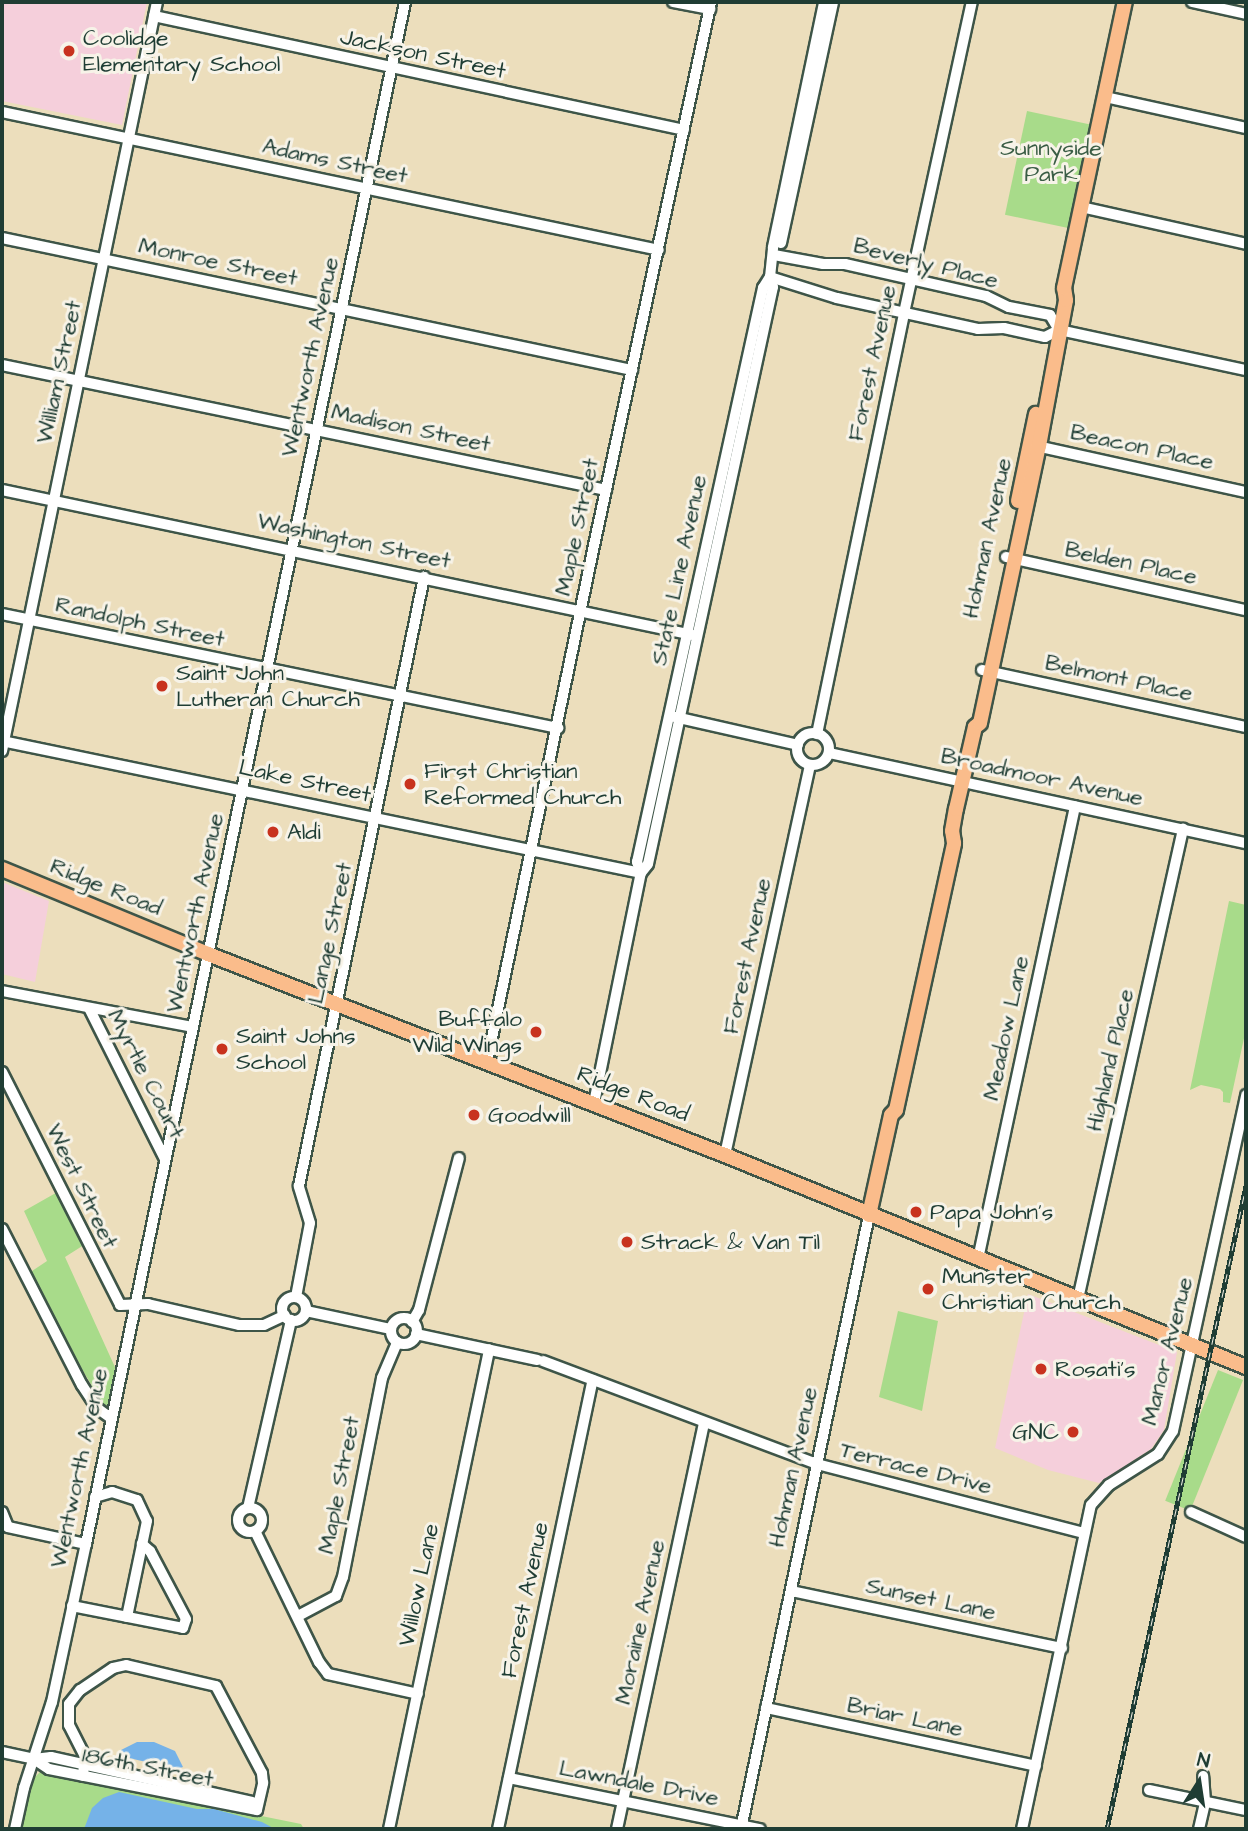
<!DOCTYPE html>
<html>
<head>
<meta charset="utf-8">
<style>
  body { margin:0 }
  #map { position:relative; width:1248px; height:1831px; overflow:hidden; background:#ecdebc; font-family:"Architects Daughter",sans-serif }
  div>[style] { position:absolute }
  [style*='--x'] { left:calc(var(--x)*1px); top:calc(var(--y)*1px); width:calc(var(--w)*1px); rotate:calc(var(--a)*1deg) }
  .built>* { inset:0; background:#f5cfdb }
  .green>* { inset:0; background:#a8db8a; transform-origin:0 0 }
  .water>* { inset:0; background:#75b2e8 }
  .roads { filter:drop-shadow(2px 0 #3e5548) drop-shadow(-2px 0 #3e5548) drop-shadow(0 2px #3e5548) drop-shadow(0 -2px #3e5548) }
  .minor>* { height:10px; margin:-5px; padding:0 5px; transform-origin:5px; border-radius:5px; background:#fff }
  .minor>.ring { margin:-5px; padding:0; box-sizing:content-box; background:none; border:10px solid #fff; border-radius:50% }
  .major>* { height:14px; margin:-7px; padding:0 7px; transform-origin:7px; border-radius:7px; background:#fabc8b }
  .rail>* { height:5px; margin-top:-2.5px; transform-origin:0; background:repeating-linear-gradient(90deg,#f7f3e8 0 8px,#1f3d34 0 16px); box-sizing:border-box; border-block:2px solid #1f3d34 }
  .dots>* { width:19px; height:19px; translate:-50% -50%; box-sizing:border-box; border:4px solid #f7f3e8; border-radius:50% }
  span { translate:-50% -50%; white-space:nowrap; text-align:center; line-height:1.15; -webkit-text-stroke:6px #f7f3e8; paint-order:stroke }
  .poi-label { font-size:23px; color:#1f3d34 }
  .left { translate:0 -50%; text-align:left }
  .right { translate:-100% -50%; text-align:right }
  .street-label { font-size:23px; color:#1f3d34 }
  .park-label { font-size:23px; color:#3a5d45 }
  .frame { position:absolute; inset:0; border:4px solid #1f3d34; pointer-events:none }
  .north { position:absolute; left:1164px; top:1747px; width:70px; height:70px; -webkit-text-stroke:5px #f7f3e8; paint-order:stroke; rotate:12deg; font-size:19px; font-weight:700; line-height:28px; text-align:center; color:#1f3d34 }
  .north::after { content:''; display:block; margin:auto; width:24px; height:32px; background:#1f3d34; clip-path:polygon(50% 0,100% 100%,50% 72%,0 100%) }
</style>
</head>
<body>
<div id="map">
  <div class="built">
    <div style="clip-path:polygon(2px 2px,147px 2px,122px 125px,2px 101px)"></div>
    <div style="clip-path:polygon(2px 882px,49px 901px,35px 982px,2px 974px)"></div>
    <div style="clip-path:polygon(1028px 1294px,1177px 1352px,1164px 1430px,1151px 1449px,1099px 1483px,1048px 1470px,995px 1448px)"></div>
  </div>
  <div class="green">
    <div style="left:1027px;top:111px;width:67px;height:106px;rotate:12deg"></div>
    <div style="clip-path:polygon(1229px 901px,1246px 905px,1246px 1029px,1230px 1103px,1223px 1102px,1223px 1092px,1220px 1089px,1201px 1085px,1190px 1090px)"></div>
    <div style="clip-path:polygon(61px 1190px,87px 1243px,65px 1257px,119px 1376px,111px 1418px,26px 1275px,47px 1261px,24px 1211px)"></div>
    <div style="clip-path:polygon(898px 1311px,938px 1321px,922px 1411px,879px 1397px)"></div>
    <div style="left:1218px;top:1370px;width:27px;height:141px;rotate:22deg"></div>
    <div style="clip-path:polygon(41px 1771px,301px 1824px,304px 1829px,21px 1829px,32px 1780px)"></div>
  </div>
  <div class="water">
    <div style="clip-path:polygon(137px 1742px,154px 1742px,175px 1751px,183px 1767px,177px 1769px,120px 1756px,121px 1750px)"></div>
    <div style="clip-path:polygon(119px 1792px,197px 1809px,214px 1809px,262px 1822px,275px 1829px,84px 1829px,92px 1808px,103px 1798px)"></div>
  </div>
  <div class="roads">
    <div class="minor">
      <div style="--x:673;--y:2;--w:38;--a:11"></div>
      <div style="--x:1192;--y:2;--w:55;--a:12.5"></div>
      <div style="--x:154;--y:16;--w:542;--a:12.14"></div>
      <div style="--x:1105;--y:97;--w:144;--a:12.4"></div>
      <div style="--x:2;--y:112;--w:671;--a:11.86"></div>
      <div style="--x:1081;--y:207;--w:169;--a:12.6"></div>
      <div style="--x:2;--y:238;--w:644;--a:11.83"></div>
      <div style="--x:781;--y:243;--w:247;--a:-77.8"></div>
      <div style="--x:774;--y:255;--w:50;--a:10.4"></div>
      <div style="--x:823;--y:264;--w:22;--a:0"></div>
      <div style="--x:845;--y:264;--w:145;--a:12.8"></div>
      <div style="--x:986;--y:296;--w:25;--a:26"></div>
      <div style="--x:1009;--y:307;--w:42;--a:11"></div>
      <div style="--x:1050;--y:315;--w:17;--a:59"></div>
      <div style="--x:770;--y:277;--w:70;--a:17.4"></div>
      <div style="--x:837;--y:298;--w:144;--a:12.4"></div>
      <div style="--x:978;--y:329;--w:26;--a:-2"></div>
      <div style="--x:1004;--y:328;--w:42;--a:12.4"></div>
      <div style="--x:1045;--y:337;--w:16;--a:-27"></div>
      <div style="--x:1059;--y:330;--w:191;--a:12.1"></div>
      <div style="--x:2;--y:365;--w:617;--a:11.69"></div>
      <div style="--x:1032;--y:445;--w:219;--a:12.4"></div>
      <div style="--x:2;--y:490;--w:710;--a:11.86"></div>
      <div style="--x:1006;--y:557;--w:246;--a:12.5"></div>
      <div style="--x:2;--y:614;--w:568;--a:11.59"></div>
      <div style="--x:982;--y:670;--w:270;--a:12.2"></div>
      <div style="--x:675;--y:717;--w:126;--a:12.8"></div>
      <div class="ring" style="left:797px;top:733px;width:22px;height:22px"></div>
      <div style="--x:817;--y:734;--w:430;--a:-78.3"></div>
      <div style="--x:904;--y:313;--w:318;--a:-77.7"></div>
      <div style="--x:2;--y:741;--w:652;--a:11.67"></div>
      <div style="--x:2;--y:751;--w:765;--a:-78.31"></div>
      <div style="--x:829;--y:753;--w:427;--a:12.2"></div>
      <div style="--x:641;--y:873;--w:12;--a:-110"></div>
      <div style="--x:637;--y:862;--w:588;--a:-77.62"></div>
      <div style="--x:763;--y:288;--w:13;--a:-58"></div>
      <div style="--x:2;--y:991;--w:194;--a:10.7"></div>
      <div style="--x:89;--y:1008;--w:169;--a:63.3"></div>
      <div style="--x:487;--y:1062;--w:523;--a:-78.3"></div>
      <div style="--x:593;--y:550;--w:561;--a:-77.85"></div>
      <div style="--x:2;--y:1072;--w:261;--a:63.1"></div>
      <div style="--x:120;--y:1305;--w:28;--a:-2"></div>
      <div style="--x:148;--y:1304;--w:93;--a:13"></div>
      <div style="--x:239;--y:1325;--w:25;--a:0"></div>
      <div style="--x:264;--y:1325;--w:23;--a:-25"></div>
      <div style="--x:594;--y:1103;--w:235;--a:-78.5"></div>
      <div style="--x:641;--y:873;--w:11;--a:-52"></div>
      <div style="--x:648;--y:864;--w:590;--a:-77.78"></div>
      <div style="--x:773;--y:287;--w:10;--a:-107"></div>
      <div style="--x:770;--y:277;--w:30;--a:-84"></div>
      <div style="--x:773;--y:247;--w:250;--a:-78.2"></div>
      <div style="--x:725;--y:1155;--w:399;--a:-77.7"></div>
      <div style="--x:2;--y:1229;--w:175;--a:62.9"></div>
      <div style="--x:82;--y:1385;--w:27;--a:57"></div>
      <div style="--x:97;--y:1408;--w:17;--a:36"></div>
      <div style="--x:978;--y:1259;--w:463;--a:-77.9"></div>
      <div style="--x:296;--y:1297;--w:75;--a:-79.3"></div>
      <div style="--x:310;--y:1223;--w:39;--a:-107"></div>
      <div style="--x:299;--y:1186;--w:622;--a:-78.4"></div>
      <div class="ring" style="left:282px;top:1297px;width:14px;height:14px"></div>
      <div style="--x:1078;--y:1299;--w:482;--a:-77.4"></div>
      <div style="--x:306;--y:1311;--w:87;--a:12"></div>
      <div class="ring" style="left:391px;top:1318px;width:16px;height:16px"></div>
      <div style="--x:412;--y:1322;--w:14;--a:-60"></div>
      <div style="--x:419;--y:1310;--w:157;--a:-75.3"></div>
      <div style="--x:416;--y:1334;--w:124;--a:12.1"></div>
      <div style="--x:543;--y:1361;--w:293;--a:20.6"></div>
      <div style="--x:817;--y:1464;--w:276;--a:14.5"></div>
      <div style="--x:95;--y:1497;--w:18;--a:-16"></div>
      <div style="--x:112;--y:1492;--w:26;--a:18"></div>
      <div style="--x:137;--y:1500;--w:23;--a:65"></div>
      <div style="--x:147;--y:1521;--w:98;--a:101.8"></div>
      <div class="ring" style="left:238px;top:1508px;width:14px;height:14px"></div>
      <div style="--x:248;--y:1508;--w:193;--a:-77.1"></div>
      <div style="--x:2;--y:1512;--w:16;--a:68"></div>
      <div style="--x:1191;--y:1512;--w:60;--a:24.4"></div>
      <div style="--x:8;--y:1527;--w:80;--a:12.3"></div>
      <div style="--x:255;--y:1531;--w:146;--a:64"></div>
      <div style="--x:319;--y:1662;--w:15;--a:53"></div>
      <div style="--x:328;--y:1674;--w:92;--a:12.5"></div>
      <div style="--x:791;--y:1591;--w:277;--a:11.9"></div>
      <div style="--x:72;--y:1606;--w:113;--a:11.2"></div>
      <div style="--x:183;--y:1628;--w:9;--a:-72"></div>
      <div style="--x:186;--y:1619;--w:77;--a:-117.9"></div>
      <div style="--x:150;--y:1551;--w:11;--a:-139"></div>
      <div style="--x:298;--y:1616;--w:43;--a:-27.8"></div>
      <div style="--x:336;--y:1596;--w:20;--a:-70"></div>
      <div style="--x:343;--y:1577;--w:203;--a:-78.9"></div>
      <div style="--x:382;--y:1378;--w:39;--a:-67"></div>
      <div style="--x:766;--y:1708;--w:276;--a:12.1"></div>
      <div style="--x:2;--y:1752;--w:33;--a:12"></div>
      <div style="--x:34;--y:1759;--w:17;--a:-7"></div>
      <div style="--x:51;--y:1757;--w:206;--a:12.6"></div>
      <div style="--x:34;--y:1759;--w:18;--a:34"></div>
      <div style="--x:49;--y:1769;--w:212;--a:11.2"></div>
      <div style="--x:257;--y:1810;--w:28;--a:-77"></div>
      <div style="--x:263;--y:1783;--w:10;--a:-96"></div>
      <div style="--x:262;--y:1773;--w:98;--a:-117.9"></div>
      <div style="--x:216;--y:1686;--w:92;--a:-166.9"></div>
      <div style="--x:126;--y:1665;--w:13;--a:167"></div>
      <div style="--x:113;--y:1668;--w:40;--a:146"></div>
      <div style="--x:80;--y:1690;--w:18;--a:128"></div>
      <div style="--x:69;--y:1704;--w:21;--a:90"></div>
      <div style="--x:69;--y:1725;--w:35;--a:63"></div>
      <div style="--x:85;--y:1756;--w:20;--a:96"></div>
      <div style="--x:509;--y:1778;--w:256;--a:11.5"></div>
      <div style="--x:1149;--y:1790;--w:99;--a:11.7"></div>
      <div style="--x:15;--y:1829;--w:42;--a:-77.6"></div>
      <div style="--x:24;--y:1788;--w:90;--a:-72"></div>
      <div style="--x:52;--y:1702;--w:162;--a:-77.9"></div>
      <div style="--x:86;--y:1544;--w:1575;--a:-78.31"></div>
      <div style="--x:389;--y:1829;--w:490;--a:-78.2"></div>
      <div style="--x:498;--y:1829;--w:459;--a:-78.1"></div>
      <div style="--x:617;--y:1829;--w:415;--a:-77.9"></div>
      <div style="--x:741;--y:1829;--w:627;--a:-78.22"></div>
      <div style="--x:1022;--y:1829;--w:331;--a:-78"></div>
      <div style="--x:1091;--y:1505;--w:27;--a:-48"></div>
      <div style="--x:1109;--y:1485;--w:58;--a:-32.3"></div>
      <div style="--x:1158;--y:1454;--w:27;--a:-57"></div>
      <div style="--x:1173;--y:1431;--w:344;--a:-77.7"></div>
      <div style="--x:1199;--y:1829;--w:28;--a:-77"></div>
      <div style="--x:1205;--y:1802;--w:26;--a:-94"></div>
    </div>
    <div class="major">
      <div style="--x:1018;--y:501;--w:89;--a:-78.3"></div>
      <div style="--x:2;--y:869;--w:223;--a:22.4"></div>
      <div style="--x:208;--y:954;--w:555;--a:21.25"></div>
      <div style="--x:725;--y:1155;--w:562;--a:22.14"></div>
      <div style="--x:869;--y:1215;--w:102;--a:-77.6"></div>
      <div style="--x:891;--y:1115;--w:7;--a:-45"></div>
      <div style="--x:896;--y:1110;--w:273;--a:-77.7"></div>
      <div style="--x:954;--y:843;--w:12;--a:-99"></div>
      <div style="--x:952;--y:831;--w:22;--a:-80"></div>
      <div style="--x:956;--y:809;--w:84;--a:-77"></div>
      <div style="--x:975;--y:727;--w:6;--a:-39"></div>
      <div style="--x:980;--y:723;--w:283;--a:-78"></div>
      <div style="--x:1039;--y:446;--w:148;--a:-79.5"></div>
      <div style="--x:1066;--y:300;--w:12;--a:-99"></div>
      <div style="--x:1064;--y:288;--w:292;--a:-78"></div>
    </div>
  </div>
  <div class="rail">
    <div style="--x:1107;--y:1829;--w:658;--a:-77.8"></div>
  </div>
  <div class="dots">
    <div style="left:69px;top:51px;background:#c8321e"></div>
    <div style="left:162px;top:686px;background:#c8321e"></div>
    <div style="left:410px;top:784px;background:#c8321e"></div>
    <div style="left:273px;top:832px;background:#c8321e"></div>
    <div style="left:536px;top:1032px;background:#c8321e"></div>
    <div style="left:222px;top:1049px;background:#c8321e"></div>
    <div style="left:474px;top:1115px;background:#c8321e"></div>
    <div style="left:916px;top:1212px;background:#c8321e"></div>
    <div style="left:627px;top:1242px;background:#c8321e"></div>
    <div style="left:928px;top:1289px;background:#c8321e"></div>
    <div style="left:1041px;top:1369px;background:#c8321e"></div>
    <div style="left:1073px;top:1432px;background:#c8321e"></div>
  </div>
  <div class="poi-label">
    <span class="left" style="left:83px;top:51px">Coolidge<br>Elementary School</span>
    <span class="left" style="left:176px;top:686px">Saint John<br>Lutheran Church</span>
    <span class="left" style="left:424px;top:784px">First Christian<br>Reformed Church</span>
    <span class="left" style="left:287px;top:832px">Aldi</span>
    <span class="right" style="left:522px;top:1032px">Buffalo<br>Wild Wings</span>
    <span class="left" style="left:236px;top:1049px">Saint Johns<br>School</span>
    <span class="left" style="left:488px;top:1115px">Goodwill</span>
    <span class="left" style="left:930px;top:1212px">Papa John's</span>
    <span class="left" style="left:641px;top:1242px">Strack &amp; Van Til</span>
    <span class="left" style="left:942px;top:1289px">Munster<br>Christian Church</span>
    <span class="left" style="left:1055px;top:1369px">Rosati's</span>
    <span class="right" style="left:1059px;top:1432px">GNC</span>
  </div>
  <div class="street-label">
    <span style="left:423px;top:54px;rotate:12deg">Jackson Street</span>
    <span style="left:335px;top:161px;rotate:12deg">Adams Street</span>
    <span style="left:218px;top:262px;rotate:12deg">Monroe Street</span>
    <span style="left:926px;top:263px;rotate:14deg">Beverly Place</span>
    <span style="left:310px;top:357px;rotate:-78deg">Wentworth Avenue</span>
    <span style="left:872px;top:363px;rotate:-78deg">Forest Avenue</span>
    <span style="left:59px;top:372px;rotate:-78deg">William Street</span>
    <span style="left:411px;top:428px;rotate:12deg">Madison Street</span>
    <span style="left:1142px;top:447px;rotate:12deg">Beacon Place</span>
    <span style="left:577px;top:527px;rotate:-78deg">Maple Street</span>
    <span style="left:987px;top:538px;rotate:-78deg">Hohman Avenue</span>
    <span style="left:354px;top:541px;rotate:12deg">Washington Street</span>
    <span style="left:1131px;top:563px;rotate:12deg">Belden Place</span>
    <span style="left:679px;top:570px;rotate:-78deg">State Line Avenue</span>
    <span style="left:140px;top:622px;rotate:12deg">Randolph Street</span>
    <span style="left:1119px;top:678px;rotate:12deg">Belmont Place</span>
    <span style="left:1042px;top:777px;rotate:12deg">Broadmoor Avenue</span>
    <span style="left:305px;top:781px;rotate:12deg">Lake Street</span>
    <span style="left:106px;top:887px;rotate:22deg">Ridge Road</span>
    <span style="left:195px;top:913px;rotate:-78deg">Wentworth Avenue</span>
    <span style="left:330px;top:933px;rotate:-78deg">Lange Street</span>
    <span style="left:747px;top:956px;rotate:-78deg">Forest Avenue</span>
    <span style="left:1006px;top:1028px;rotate:-78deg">Meadow Lane</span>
    <span style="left:1110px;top:1060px;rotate:-77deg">Highland Place</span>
    <span style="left:146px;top:1074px;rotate:63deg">Myrtle Court</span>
    <span style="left:633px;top:1094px;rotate:21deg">Ridge Road</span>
    <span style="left:82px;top:1186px;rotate:64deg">West Street</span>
    <span style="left:1167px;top:1351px;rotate:-76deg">Manor Avenue</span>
    <span style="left:793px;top:1467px;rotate:-78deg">Hohman Avenue</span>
    <span style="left:79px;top:1468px;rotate:-78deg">Wentworth Avenue</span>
    <span style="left:916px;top:1468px;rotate:14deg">Terrace Drive</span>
    <span style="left:339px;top:1485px;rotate:-79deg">Maple Street</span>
    <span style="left:419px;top:1585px;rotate:-78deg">Willow Lane</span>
    <span style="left:931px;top:1599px;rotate:12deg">Sunset Lane</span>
    <span style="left:525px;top:1600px;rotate:-78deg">Forest Avenue</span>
    <span style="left:640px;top:1622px;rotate:-78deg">Moraine Avenue</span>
    <span style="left:905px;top:1717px;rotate:12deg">Briar Lane</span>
    <span style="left:148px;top:1767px;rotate:11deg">186th Street</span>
    <span style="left:639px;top:1783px;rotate:11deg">Lawndale Drive</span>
  </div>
  <div class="park-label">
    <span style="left:1051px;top:161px">Sunnyside<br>Park</span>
  </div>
  <div class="frame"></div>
  <div class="north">N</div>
</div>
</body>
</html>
